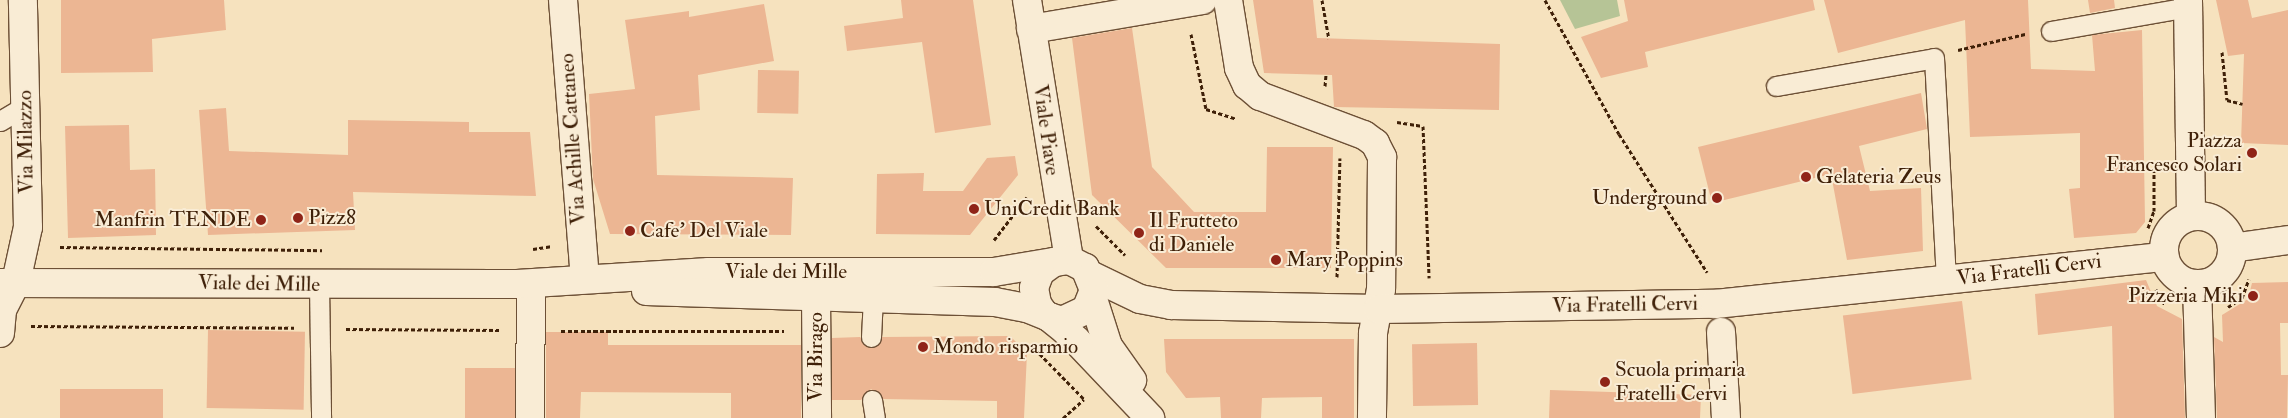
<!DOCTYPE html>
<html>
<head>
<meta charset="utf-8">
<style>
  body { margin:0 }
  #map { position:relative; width:2288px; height:418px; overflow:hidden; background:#f6e2be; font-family:"IM FELL Double Pica",serif }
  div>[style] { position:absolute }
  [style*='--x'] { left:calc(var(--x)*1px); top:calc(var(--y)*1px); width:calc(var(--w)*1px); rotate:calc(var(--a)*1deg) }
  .green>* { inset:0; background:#b6c496 }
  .building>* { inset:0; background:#ecb693; transform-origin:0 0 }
  .path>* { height:3px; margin-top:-1.5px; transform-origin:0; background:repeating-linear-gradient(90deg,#3f2008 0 4px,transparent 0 6.5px) }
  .roads { filter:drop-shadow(1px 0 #6d5036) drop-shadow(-1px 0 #6d5036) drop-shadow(0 1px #6d5036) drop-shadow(0 -1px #6d5036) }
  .lane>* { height:19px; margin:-9.5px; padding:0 9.5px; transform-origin:9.5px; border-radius:9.5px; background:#f9ecd5 }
  .street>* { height:28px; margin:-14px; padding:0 14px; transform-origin:14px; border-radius:14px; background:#f9ecd5 }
  .secondary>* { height:28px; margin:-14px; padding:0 14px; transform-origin:14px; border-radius:14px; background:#f9ecd5 }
  .secondary>.ring { margin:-14px; padding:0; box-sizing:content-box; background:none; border:28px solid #f9ecd5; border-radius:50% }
  .dots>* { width:14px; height:14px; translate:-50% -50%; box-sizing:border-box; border:2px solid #f9ecd5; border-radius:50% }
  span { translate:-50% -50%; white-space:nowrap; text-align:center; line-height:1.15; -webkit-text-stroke:4px #f9ecd5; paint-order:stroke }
  .street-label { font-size:21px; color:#3f2008 }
  .poi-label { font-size:21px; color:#3f2008 }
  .right { translate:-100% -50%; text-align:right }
  .left { translate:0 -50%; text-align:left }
</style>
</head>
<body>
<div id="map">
  <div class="green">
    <div style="clip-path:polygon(1560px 0,1617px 0,1620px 16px,1575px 29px)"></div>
  </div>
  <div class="building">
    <div style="clip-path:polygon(61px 0,224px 0,226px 30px,152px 39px,153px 72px,61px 73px)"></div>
    <div style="clip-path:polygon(901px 0,973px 0,991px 125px,935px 133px,922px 42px,847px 51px,844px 26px,903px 18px)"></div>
    <div style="clip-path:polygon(1253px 0,1313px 0,1317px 38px,1500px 44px,1499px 110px,1334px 107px,1332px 75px,1264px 73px)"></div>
    <div style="clip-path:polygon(1624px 0,1813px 0,1815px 10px,1645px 52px,1648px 67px,1601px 78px,1581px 37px,1628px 21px)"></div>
    <div style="clip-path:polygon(1824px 0,2028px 0,2031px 69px,2095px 71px,2092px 35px,2142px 30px,2145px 222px,2136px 233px,2074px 238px,2069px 189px,2080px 188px,2080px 133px,1970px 137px,1965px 20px,1838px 53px)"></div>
    <div style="clip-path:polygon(2088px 0,2114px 0,2115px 8px,2090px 13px)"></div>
    <div style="clip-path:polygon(2216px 0,2248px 0,2252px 18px,2288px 10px,2288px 145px,2241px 143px,2244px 54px,2228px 56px)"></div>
    <div style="clip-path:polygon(764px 4px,774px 61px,698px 75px,700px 110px,655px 116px,657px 175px,793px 178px,791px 235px,610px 234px,593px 179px,589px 94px,635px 89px,625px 20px,689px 11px,689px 17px)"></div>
    <div style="clip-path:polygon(1132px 28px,1152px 167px,1194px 212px,1266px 212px,1267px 147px,1333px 147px,1331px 268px,1166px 268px,1092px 195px,1072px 38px)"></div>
    <div style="left:758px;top:70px;width:41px;height:43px;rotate:1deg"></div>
    <div style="clip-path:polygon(1921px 93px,1927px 129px,1859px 146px,1870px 191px,1921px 188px,1923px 251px,1847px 260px,1831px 174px,1712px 203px,1698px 147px)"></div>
    <div style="clip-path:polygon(226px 108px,229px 151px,348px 155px,348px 120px,469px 122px,469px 132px,530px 132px,536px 196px,353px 192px,355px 230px,208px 235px,199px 110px)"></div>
    <div style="clip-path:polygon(129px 125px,130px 170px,155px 169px,156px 235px,68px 238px,65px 126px)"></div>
    <div style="clip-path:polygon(1015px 156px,1018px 175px,970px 235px,876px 234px,877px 174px,924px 173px,923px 191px,963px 191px,987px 158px)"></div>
    <div style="clip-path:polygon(2146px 280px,2157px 306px,2182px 319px,2185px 418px,2114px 418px,2112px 326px,2038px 335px,2035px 294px)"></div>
    <div style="clip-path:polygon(2288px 282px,2288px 323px,2280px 323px,2281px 375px,2288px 375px,2287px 418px,2217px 418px,2214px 337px,2223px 342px,2222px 315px,2248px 299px,2252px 283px)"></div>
    <div style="left:1962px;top:301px;width:79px;height:120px;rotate:83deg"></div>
    <div style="left:208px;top:330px;width:97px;height:78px;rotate:1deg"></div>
    <div style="clip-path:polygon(546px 332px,608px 332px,608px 345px,801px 345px,801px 418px,731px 418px,731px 393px,581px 392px,580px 418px,546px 418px)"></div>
    <div style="clip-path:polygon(1010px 336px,1027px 353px,1024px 418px,997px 418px,997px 401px,883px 399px,871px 389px,861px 400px,832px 400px,832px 338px,860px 337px,871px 348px,882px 337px)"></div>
    <div style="clip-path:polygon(1164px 339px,1354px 339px,1354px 418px,1322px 418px,1322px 397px,1262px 398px,1261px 418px,1221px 418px,1220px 397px,1186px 398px,1166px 372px)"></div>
    <div style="left:1477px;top:343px;width:62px;height:65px;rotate:89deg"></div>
    <div style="left:465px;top:368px;width:50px;height:50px"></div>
    <div style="left:60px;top:389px;width:103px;height:29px"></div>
    <div style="clip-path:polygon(1550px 390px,1701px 395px,1700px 418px,1549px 418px)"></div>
  </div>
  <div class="path">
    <div style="--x:1322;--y:0;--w:39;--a:80"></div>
    <div style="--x:1545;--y:0;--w:153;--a:61.1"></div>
    <div style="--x:1619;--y:134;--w:164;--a:57.5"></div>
    <div style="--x:1191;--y:34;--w:76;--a:78.7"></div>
    <div style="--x:1206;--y:109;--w:32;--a:18"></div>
    <div style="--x:1958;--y:50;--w:69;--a:-13.4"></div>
    <div style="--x:2222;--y:52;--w:48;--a:84.1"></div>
    <div style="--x:2227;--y:100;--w:16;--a:14"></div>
    <div style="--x:1325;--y:86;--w:12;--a:-85"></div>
    <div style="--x:1397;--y:122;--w:26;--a:9"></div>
    <div style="--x:1423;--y:126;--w:152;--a:87.7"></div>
    <div style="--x:1096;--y:226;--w:41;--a:45"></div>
    <div style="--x:2148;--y:228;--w:18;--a:-71"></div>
    <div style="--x:2154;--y:211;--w:48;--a:-90"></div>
    <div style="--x:2154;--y:163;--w:5;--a:0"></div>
    <div style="--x:994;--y:240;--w:54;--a:-52.5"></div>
    <div style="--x:60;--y:247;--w:262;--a:0.7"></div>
    <div style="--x:533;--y:249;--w:18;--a:-9"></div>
    <div style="--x:1337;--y:277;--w:119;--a:-88.6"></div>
    <div style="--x:2156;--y:289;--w:18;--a:61"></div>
    <div style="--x:2228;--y:307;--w:17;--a:-33"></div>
    <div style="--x:2242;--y:298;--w:20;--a:-70"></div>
    <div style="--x:31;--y:326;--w:263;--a:0.4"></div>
    <div style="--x:346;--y:329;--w:153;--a:0.4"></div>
    <div style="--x:561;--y:331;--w:223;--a:0"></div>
    <div style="--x:1035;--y:349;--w:70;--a:45.6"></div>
    <div style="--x:1063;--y:418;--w:28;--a:-42"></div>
  </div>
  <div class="roads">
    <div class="lane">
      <div style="--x:2051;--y:31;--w:139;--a:-9.9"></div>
      <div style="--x:1776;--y:86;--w:160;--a:-10"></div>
      <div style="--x:1934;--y:58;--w:222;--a:86.9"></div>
      <div style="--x:0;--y:121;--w:29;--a:-31"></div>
      <div style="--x:319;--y:285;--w:133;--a:89.1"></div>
      <div style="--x:871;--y:337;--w:40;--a:-87.1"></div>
      <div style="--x:872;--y:400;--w:18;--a:81"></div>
    </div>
    <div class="street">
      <div style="--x:563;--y:0;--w:280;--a:85.5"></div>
      <div style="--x:1228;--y:0;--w:69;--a:80.8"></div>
      <div style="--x:1239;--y:68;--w:19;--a:65"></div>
      <div style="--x:1247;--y:85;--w:17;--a:40"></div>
      <div style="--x:1260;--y:96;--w:111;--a:20.6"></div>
      <div style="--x:1364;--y:135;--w:14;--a:36"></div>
      <div style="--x:1375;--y:143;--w:16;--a:63"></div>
      <div style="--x:1382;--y:157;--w:132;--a:90.4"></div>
      <div style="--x:1381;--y:289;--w:45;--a:100.3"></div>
      <div style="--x:1373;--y:333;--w:85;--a:90.7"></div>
      <div style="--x:1031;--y:29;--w:174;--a:-9.6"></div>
      <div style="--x:2232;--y:248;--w:57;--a:-8.1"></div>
      <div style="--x:1090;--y:275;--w:55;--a:25.6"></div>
      <div style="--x:1140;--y:299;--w:32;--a:11"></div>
      <div style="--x:1171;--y:305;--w:207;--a:1.1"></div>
      <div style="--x:1378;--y:309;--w:337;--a:-0.9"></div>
      <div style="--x:1715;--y:304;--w:452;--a:-6"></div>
      <div style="--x:816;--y:296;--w:122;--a:89.5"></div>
      <div style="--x:1721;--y:332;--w:86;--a:86.7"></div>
      <div style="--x:0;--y:333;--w:23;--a:-85"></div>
      <div style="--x:2;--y:310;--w:31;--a:-63"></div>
      <div style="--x:16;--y:282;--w:56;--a:-77.7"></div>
      <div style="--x:28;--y:227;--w:227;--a:-91.3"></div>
      <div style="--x:530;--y:418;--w:132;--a:-89.6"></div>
    </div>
    <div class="secondary">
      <div style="--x:1027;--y:0;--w:263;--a:80.8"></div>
      <div style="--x:2188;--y:0;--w:216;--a:89.2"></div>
      <div class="ring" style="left:2164px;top:216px;width:40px;height:40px"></div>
      <div style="--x:0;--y:283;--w:517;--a:0.11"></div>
      <div style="--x:517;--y:284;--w:192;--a:-3.6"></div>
      <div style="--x:709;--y:272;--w:285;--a:0"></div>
      <div style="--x:994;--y:272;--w:61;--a:-9.5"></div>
      <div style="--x:2197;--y:284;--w:134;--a:88.3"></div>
      <div style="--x:646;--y:291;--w:349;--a:1.8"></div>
      <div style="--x:995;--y:302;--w:33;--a:11"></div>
      <div style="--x:1027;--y:308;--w:24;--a:22"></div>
      <div style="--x:1049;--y:317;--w:14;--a:17"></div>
      <div style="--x:1062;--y:321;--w:26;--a:-25"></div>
      <div style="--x:1086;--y:310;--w:22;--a:-68"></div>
      <div style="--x:1094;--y:290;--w:24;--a:-112"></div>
      <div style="--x:1085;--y:268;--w:18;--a:-153"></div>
      <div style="--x:1069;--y:260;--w:15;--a:172"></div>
      <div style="--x:1054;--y:262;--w:17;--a:144"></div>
      <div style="--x:1040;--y:272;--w:17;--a:111"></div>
      <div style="--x:1034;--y:288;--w:16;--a:79"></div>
      <div style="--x:1037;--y:304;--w:12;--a:55"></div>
      <div style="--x:1044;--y:314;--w:6;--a:31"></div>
      <div style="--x:1049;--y:317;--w:22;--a:39"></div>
      <div style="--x:1066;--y:331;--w:13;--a:42"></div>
      <div style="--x:1076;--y:340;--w:108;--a:46.5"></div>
      <div style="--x:1093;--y:299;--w:49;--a:72.3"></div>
      <div style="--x:1108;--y:346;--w:42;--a:54.8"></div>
    </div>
  </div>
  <div class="dots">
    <div style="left:2252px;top:153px;background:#8f2418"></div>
    <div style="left:1806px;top:177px;background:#8f2418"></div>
    <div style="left:1717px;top:198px;background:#8f2418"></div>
    <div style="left:974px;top:209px;background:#8f2418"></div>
    <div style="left:298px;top:218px;background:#8f2418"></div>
    <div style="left:261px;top:220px;background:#8f2418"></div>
    <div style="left:630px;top:231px;background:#8f2418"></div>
    <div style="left:1139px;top:233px;background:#8f2418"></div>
    <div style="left:1276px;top:260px;background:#8f2418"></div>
    <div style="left:2253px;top:296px;background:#8f2418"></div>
    <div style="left:923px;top:347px;background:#8f2418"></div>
    <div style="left:1605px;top:382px;background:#8f2418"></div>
  </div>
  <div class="street-label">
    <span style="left:1046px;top:130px;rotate:82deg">Viale Piave</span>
    <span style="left:573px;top:139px;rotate:-94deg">Via Achille Cattaneo</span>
    <span style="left:26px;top:142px;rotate:-91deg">Via Milazzo</span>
    <span style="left:2029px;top:270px;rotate:-7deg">Via Fratelli Cervi</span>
    <span style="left:786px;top:272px">Viale dei Mille</span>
    <span style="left:259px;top:284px;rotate:1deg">Viale dei Mille</span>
    <span style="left:1625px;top:305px;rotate:-1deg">Via Fratelli Cervi</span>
    <span style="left:816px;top:357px;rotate:-90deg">Via Birago</span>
  </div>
  <div class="poi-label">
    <span class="right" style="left:2242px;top:153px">Piazza<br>Francesco Solari</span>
    <span class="left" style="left:1816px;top:177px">Gelateria Zeus</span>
    <span class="right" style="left:1707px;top:198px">Underground</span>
    <span class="left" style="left:984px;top:209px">UniCredit Bank</span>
    <span class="left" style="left:308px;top:218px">Pizz8</span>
    <span class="right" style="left:251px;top:220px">Manfrin TENDE</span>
    <span class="left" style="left:1149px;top:233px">Il Frutteto<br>di Daniele</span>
    <span class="left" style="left:640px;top:231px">Cafe' Del Viale</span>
    <span class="left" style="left:1286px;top:260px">Mary Poppins</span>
    <span class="right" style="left:2243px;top:296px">Pizzeria Miki</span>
    <span class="left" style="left:933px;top:347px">Mondo risparmio</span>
    <span class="left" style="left:1615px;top:382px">Scuola primaria<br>Fratelli Cervi</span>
  </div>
</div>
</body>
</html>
